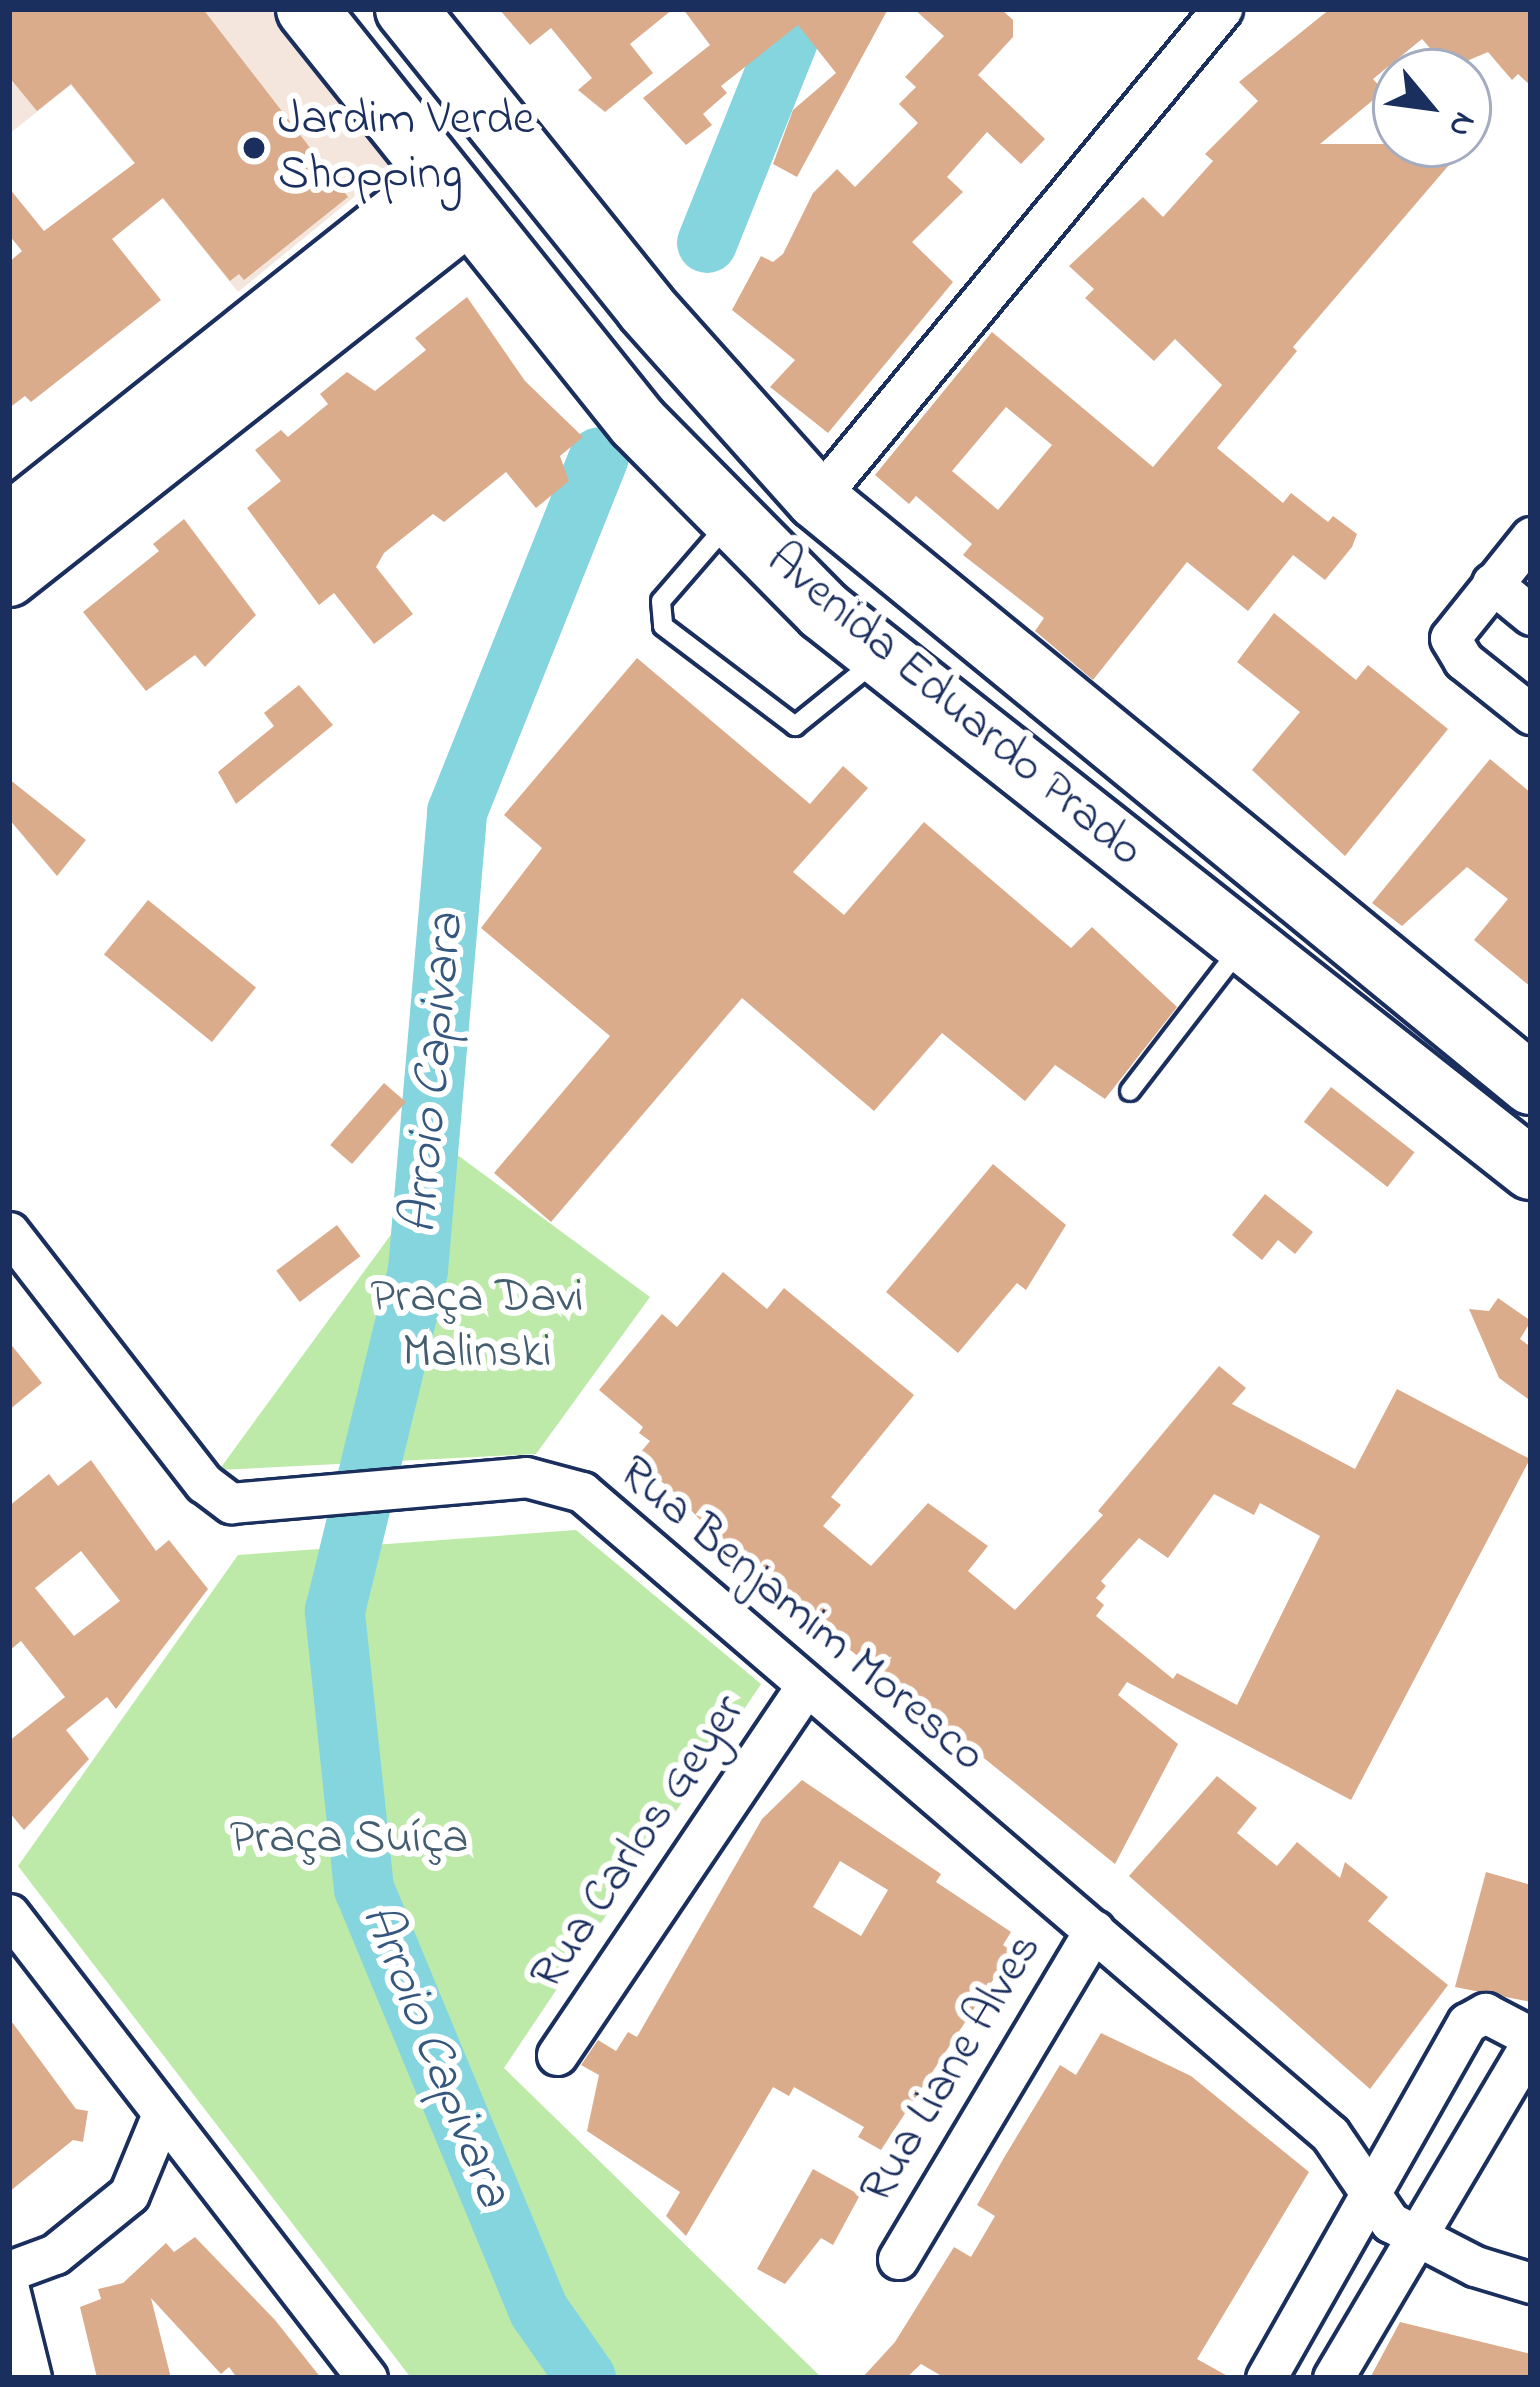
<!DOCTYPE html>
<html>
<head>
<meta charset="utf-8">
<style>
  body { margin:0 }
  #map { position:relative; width:1540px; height:2387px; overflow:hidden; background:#fff; font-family:"Indie Flower",sans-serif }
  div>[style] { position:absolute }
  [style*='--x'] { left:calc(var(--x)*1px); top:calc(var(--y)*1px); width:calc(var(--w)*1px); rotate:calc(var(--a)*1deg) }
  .built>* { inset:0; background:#f4e6dc }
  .green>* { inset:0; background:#bdeaa8 }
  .river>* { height:60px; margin:-30px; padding:0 30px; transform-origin:30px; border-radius:30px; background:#85d5df }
  .building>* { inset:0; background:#daac8b; transform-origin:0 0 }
  .roads { filter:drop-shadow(3px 0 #1b2f5e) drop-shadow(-3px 0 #1b2f5e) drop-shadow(0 3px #1b2f5e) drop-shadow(0 -3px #1b2f5e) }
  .lane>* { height:18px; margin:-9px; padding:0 9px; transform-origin:9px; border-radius:9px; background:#fff }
  .street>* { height:39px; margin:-19.5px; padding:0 19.5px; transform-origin:19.5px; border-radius:19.5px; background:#fff }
  .secondary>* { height:54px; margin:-27px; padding:0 27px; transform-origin:27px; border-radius:27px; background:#fff }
  .primary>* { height:60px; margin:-30px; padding:0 30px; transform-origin:30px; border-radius:30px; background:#fff }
  .dots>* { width:33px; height:33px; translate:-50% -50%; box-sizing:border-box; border:6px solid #fff; border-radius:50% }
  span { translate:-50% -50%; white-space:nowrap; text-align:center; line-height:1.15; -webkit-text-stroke:12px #fff; paint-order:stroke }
  .poi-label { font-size:48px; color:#1b2f5e }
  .left { translate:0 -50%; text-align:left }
  .street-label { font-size:48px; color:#1b2f5e }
  .park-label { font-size:48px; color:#445e70 }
  .water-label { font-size:51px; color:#36587e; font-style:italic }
  .frame { position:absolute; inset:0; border:12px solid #1b2f5e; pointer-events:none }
  .north { position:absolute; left:1372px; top:48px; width:120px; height:120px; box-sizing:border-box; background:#fff; border:3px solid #a4acbf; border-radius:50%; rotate:119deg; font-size:33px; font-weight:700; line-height:48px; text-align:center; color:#1b2f5e }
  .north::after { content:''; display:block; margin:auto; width:42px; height:54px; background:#1b2f5e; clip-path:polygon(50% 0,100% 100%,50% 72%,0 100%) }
</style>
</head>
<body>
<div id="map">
  <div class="built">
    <div style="clip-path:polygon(9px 9px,274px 9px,397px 162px,238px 292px,71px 85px,9px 134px)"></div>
  </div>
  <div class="green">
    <div style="clip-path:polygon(452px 1151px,650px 1297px,536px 1454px,219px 1470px)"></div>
    <div style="clip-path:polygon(576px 1530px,761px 1684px,504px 2068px,822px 2378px,411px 2378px,18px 1866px,238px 1555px)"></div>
  </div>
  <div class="river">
    <div style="--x:707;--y:243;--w:240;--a:-68.2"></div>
    <div style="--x:796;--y:20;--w:17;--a:-40"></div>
    <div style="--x:586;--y:2378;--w:82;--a:-125"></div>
    <div style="--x:539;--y:2311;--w:457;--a:-112.5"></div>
    <div style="--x:364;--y:1889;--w:280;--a:-96"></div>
    <div style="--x:335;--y:1611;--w:351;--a:-76.3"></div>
    <div style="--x:418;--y:1270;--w:460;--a:-85.1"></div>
    <div style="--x:457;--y:812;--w:382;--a:-68.2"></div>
  </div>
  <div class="building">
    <div style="clip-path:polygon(9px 9px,203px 9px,348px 197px,244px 280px,239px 274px,230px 281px,163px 198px,112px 239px,161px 300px,31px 402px,25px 396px,9px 408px,9px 262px,22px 251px,9px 235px,9px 188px,44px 231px,135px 163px,71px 84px,37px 111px,9px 77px)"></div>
    <div style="clip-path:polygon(499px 9px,673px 9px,630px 44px,653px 73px,605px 112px,578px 90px,592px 78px,551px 28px,530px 45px)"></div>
    <div style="clip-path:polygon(683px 9px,888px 9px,797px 177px,773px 164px,793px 110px,836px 73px,798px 25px,721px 86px,727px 93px,703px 114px,712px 125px,686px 145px,643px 98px,710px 45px)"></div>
    <div style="clip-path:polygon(914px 9px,1001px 9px,1013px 20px,1013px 37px,978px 75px,1045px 139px,1021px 164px,987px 132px,947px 177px,963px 192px,912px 242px,953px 282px,828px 433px,770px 387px,795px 360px,732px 310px,761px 256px,773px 262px,783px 254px,813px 193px,837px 169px,855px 187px,918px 123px,899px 104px,916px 87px,905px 77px,944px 36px)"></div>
    <div style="clip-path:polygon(evenodd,1330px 9px,1531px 9px,1531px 86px,1518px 74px,1512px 80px,1488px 52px,1448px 69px,1422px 39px,1373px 79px,1384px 91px,1320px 144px,1467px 144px,1293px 347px,1297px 351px,1217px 448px,1283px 503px,1291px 493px,1328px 522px,1333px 516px,1357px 534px,1352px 547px,1325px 580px,1293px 555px,1248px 611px,1187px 562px,1093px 680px,1035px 631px,1044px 618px,963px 555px,972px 544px,916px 496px,909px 504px,875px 475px,992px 332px,1153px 467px,1222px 385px,1175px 339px,1154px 361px,1085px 298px,1094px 289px,1069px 266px,1143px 197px,1163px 217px,1213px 161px,1205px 154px,1258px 101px,1239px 82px,1330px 9px,1006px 407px,1052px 445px,998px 510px,952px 471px,1006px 407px)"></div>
    <div style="clip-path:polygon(467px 297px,525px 381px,583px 437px,560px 456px,569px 481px,536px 508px,506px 472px,444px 522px,433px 514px,384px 553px,376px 567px,413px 614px,374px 644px,334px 593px,319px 605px,247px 508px,281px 481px,255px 450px,281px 430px,288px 437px,328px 404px,320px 394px,347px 372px,375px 391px,426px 350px,415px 338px)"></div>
    <div style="clip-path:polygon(184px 519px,256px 615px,205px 667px,195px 655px,146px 691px,83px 612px,159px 551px,153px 544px)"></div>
    <div style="clip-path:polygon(1274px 613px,1356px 680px,1368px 665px,1448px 729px,1345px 856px,1252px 770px,1300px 712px,1237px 662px)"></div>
    <div style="clip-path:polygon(637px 658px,810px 804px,843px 766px,868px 788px,793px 872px,844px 915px,924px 822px,1071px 948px,1092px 927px,1177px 1007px,1105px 1099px,1055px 1065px,1025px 1101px,942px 1033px,874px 1111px,742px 998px,551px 1222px,494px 1173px,610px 1036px,481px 928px,542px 848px,504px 815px)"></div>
    <div style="clip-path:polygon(299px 685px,333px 725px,236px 804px,218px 772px,274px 726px,264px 713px)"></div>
    <div style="clip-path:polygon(1490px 759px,1531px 793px,1531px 987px,1474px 940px,1508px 899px,1467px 867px,1402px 926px,1372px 903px)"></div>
    <div style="clip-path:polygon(9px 779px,86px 840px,57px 876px,9px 819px)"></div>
    <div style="left:148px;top:900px;width:139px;height:70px;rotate:39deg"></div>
    <div style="left:384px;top:1083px;width:29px;height:82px;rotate:41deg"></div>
    <div style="left:1331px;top:1087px;width:106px;height:44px;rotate:38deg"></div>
    <div style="clip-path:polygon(993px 1164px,1066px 1225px,1026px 1290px,1017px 1283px,958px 1353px,886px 1292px)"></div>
    <div style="clip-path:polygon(1265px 1194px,1313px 1232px,1295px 1254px,1278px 1240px,1262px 1260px,1232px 1235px)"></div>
    <div style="left:337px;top:1225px;width:39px;height:76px;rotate:53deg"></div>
    <div style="clip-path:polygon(evenodd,723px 1272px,767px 1309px,784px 1288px,914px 1395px,831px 1497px,841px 1505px,823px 1526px,871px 1566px,928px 1503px,988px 1546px,968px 1571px,1015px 1610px,1103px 1515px,1098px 1511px,1219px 1366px,1246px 1388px,1232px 1404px,1355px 1469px,1397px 1389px,1530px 1459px,1351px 1800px,1127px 1682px,1118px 1695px,1178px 1744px,1115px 1864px,698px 1527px,702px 1522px,675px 1493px,635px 1459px,650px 1441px,639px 1433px,643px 1427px,599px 1390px,662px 1314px,677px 1327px,723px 1272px,1214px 1494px,1254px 1515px,1260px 1503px,1320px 1536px,1237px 1705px,1177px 1673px,1173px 1679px,1096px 1616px,1104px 1605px,1096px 1598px,1106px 1586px,1101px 1581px,1139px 1538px,1168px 1558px,1214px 1494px)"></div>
    <div style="clip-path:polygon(1498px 1298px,1531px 1321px,1520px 1339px,1531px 1347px,1531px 1401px,1499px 1378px,1469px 1309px,1489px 1311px)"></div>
    <div style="clip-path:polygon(9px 1342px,42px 1383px,9px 1410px)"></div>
    <div style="clip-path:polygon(evenodd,91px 1460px,156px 1551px,169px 1540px,208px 1589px,116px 1709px,107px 1697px,66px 1730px,89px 1759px,24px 1830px,9px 1812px,9px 1741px,65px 1697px,21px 1641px,9px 1651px,9px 1506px,49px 1474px,58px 1486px,91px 1460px,81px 1551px,120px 1601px,74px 1636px,35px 1588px,81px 1551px)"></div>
    <div style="clip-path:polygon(1217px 1776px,1257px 1808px,1237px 1833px,1277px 1866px,1297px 1842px,1340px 1878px,1345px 1862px,1388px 1897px,1368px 1921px,1448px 1985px,1370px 2089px,1129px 1876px)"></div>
    <div style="clip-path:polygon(evenodd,802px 1780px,941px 1874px,936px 1882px,1011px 1932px,1003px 1945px,1012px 1951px,881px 2150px,858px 2137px,864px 2127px,794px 2087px,789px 2096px,773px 2087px,686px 2236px,666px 2216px,680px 2192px,587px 2131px,599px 2075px,581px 2065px,598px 2040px,616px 2051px,628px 2032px,637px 2037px,762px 1819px,802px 1780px,840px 1861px,888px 1890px,861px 1936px,813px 1907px,840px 1861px)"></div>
    <div style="clip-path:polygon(1486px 1872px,1531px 1885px,1531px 2002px,1455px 1987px)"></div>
    <div style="clip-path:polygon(9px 2018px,76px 2109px,88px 2111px,83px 2142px,73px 2140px,9px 2192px)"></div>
    <div style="clip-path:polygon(1101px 2033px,1191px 2076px,1309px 2172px,1197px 2359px,1231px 2378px,945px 2378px,921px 2364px,906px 2378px,862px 2378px,895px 2342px,954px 2247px,971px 2257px,995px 2216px,977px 2205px,1005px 2156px,1060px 2065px,1076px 2075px)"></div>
    <div style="clip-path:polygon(813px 2169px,860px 2195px,833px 2245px,821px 2238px,785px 2284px,757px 2269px)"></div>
    <div style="clip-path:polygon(195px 2237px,275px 2320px,321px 2378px,237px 2378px,229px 2367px,221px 2374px,151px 2298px,171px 2378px,97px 2378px,80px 2307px,101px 2299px,98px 2289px,123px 2283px,166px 2243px,174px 2252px)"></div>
    <div style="clip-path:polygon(1400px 2322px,1531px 2354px,1531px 2378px,1370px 2378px)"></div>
  </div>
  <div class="roads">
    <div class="lane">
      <div style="--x:726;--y:526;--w:99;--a:130.9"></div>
      <div style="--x:661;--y:601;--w:25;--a:85"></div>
      <div style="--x:663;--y:626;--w:166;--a:37.1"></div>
      <div style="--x:795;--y:726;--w:100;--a:-38.9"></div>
      <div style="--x:1130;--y:1091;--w:177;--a:-52.4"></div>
    </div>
    <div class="street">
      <div style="--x:817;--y:499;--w:636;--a:-50.43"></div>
      <div style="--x:1531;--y:537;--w:129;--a:128.7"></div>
      <div style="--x:1450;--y:638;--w:26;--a:59"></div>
      <div style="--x:1463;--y:660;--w:87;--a:38.5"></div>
      <div style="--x:1492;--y:583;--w:50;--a:39.4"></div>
      <div style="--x:9;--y:1232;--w:318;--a:52.2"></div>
      <div style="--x:204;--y:1483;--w:34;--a:37"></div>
      <div style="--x:231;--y:1503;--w:296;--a:-5"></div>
      <div style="--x:526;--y:1477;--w:58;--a:15"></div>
      <div style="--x:582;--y:1492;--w:986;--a:40.64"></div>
      <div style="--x:1330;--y:2134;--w:107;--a:55.7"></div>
      <div style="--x:1390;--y:2222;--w:96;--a:27.4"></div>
      <div style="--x:1475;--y:2266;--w:59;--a:16.9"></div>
      <div style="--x:9;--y:1914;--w:586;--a:52.35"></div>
      <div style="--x:557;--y:2055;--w:444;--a:-56"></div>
      <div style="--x:898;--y:2259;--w:383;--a:-59.2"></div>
      <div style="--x:9;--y:2271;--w:49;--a:-20.3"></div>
      <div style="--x:55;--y:2254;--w:95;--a:-39"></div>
      <div style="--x:129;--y:2194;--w:87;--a:-67.6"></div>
      <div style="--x:9;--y:2289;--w:92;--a:76.1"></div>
      <div style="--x:1266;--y:2378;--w:408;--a:-60.5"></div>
      <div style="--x:1467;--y:2023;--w:21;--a:-29"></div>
      <div style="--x:1485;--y:2013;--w:52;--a:27.6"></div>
      <div style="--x:1333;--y:2378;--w:389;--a:-59.4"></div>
    </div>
    <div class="secondary">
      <div style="--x:9;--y:521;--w:551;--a:-38.51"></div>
      <div style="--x:9;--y:579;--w:585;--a:-38.26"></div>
    </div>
    <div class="primary">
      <div style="--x:307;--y:9;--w:529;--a:51.37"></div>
      <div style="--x:637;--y:422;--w:266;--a:45.3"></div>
      <div style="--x:824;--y:611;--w:901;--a:38.28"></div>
      <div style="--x:406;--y:9;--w:383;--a:51.2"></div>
      <div style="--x:646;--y:308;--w:256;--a:48.2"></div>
      <div style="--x:817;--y:499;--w:923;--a:39.33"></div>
    </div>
  </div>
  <div class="dots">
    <div style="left:254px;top:148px;background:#1b2f5e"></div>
  </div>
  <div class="poi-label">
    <span class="left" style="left:278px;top:148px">Jardim Verde<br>Shopping</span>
  </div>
  <div class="street-label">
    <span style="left:954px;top:706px;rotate:40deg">Avenida Eduardo Prado</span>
    <span style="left:801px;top:1615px;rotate:40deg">Rua Benjamim Moresco</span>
    <span style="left:639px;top:1843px;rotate:-56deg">Rua Carlos Geyer</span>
    <span style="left:952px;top:2069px;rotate:-59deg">Rua Liane Alves</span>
  </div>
  <div class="park-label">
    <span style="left:477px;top:1326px">Praça Davi<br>Malinski</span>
    <span style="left:349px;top:1840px">Praça Suíça</span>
  </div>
  <div class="water-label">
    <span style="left:435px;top:1074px;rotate:-85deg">Arroio Capivara</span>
    <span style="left:434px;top:2056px;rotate:68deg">Arroio Capivara</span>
  </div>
  <div class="frame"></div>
  <div class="north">N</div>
</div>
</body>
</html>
